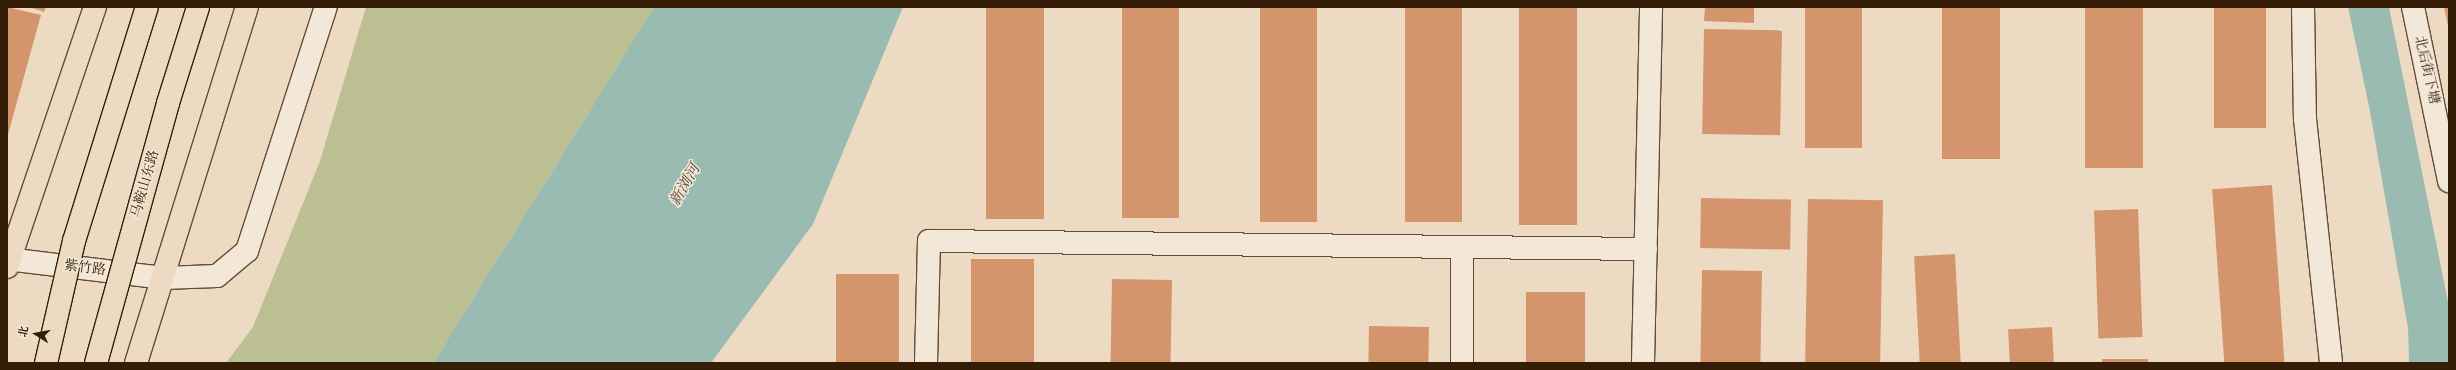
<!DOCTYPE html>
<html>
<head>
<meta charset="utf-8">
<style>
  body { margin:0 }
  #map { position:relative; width:2456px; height:370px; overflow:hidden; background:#ecdbc2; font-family:Alegreya,"Noto Serif SC",serif }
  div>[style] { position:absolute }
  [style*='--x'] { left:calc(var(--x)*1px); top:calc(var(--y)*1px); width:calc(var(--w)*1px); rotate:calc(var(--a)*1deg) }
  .green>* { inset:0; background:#bbbf91 }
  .water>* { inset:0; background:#99bbb1 }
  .building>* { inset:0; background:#d4956d; transform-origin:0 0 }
  .roads { filter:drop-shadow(1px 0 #634c36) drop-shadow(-1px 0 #634c36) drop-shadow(0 1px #634c36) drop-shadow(0 -1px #634c36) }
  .minor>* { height:22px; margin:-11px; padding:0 11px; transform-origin:11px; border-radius:11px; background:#f3e8d7 }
  .major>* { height:22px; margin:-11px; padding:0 11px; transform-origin:11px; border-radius:11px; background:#ecdbc2 }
  .bridges { filter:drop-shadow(1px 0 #351d07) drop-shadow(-1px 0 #351d07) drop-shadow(0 1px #351d07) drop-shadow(0 -1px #351d07) }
  .major-bridge>* { height:22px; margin:-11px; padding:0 11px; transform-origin:11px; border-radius:11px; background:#ecdbc2 }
  span { translate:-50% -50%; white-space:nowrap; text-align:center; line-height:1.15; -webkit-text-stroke:3px #f3e8d7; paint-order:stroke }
  .street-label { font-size:14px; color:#351d07 }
  .water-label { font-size:15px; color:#534c3a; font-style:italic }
  .frame { position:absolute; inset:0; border:8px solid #351d07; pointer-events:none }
  .north { position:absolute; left:16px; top:314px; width:40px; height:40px; -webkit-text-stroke:3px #f3e8d7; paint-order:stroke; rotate:281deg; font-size:11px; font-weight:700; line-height:16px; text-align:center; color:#351d07 }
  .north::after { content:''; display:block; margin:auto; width:14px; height:18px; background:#351d07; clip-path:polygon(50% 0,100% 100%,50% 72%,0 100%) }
</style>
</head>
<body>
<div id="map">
  <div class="green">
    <div style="clip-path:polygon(366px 7px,654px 7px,433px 363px,226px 363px,253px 327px,320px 161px)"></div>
  </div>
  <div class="water">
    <div style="clip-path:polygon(654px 7px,903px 7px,813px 224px,711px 363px,433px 363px)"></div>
    <div style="clip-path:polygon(2348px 7px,2389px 7px,2449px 307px,2449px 363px,2409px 363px,2408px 328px,2369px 106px)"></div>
  </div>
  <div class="building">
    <div style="clip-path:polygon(7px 7px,41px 15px,7px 138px)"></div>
    <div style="clip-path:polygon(29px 7px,46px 7px,44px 12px)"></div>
    <div style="left:986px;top:7px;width:58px;height:212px"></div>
    <div style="left:1122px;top:7px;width:57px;height:211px"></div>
    <div style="left:1260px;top:7px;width:57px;height:215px"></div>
    <div style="left:1405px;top:7px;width:57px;height:215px"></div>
    <div style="left:1519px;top:7px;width:58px;height:218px"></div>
    <div style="clip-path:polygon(1705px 7px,1754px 7px,1754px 23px,1704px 21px)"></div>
    <div style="left:1805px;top:7px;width:57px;height:141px"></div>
    <div style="left:1942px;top:7px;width:58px;height:152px"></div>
    <div style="left:2085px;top:7px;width:58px;height:161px"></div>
    <div style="left:2214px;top:7px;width:52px;height:121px"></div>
    <div style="clip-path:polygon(2444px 7px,2449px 7px,2449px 26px,2448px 26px)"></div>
    <div style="left:1704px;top:29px;width:78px;height:105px;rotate:1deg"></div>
    <div style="left:2272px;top:185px;width:179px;height:60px;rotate:86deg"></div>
    <div style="left:1701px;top:198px;width:90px;height:50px;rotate:1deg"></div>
    <div style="left:1808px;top:199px;width:75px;height:164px;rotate:1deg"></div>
    <div style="left:2138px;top:209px;width:128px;height:44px;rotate:88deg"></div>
    <div style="left:1955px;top:254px;width:109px;height:41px;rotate:87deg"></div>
    <div style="left:971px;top:259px;width:63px;height:104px"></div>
    <div style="left:1702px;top:270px;width:60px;height:93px;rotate:1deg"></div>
    <div style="left:836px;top:274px;width:63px;height:89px"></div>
    <div style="left:1112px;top:279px;width:60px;height:84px;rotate:1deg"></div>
    <div style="left:1526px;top:292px;width:59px;height:71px"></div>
    <div style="left:1369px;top:326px;width:60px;height:37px;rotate:1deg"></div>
    <div style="left:2052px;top:327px;width:36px;height:44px;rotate:87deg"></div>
    <div style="left:2102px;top:359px;width:46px;height:4px"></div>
  </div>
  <div class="roads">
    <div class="minor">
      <div style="--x:2303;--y:7;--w:112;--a:89"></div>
      <div style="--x:2305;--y:119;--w:245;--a:83.9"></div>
      <div style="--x:2413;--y:7;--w:178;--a:78.3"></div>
      <div style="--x:1462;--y:247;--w:116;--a:90"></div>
      <div style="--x:7;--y:259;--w:157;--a:6.9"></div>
      <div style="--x:163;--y:278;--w:54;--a:-2.1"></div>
      <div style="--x:217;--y:276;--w:39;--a:-40"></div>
      <div style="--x:247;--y:251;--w:256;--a:-72.1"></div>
      <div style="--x:926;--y:363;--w:122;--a:-88.6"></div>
      <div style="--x:929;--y:241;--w:717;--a:0.64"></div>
      <div style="--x:1643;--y:363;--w:356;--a:-88.7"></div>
    </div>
    <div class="major">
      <div style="--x:7;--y:267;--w:274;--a:-71.3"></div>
      <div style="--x:136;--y:363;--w:373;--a:-72.7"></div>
    </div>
  </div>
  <div class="bridges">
    <div class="major-bridge">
      <div style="--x:46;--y:363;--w:125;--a:-77.1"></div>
      <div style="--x:74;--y:241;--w:245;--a:-72.7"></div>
      <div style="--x:96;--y:363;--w:270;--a:-74.5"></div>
      <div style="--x:168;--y:103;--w:101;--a:-72.6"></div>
    </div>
  </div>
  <div class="street-label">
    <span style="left:2427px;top:70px;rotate:77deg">北后街下塘</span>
    <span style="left:145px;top:184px;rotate:-74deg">马鞍山东路</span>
    <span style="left:85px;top:268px;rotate:7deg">紫竹路</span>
  </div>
  <div class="water-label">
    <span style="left:685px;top:185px;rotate:-60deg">新浏河</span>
  </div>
  <div class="frame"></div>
  <div class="north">北</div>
</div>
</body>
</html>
